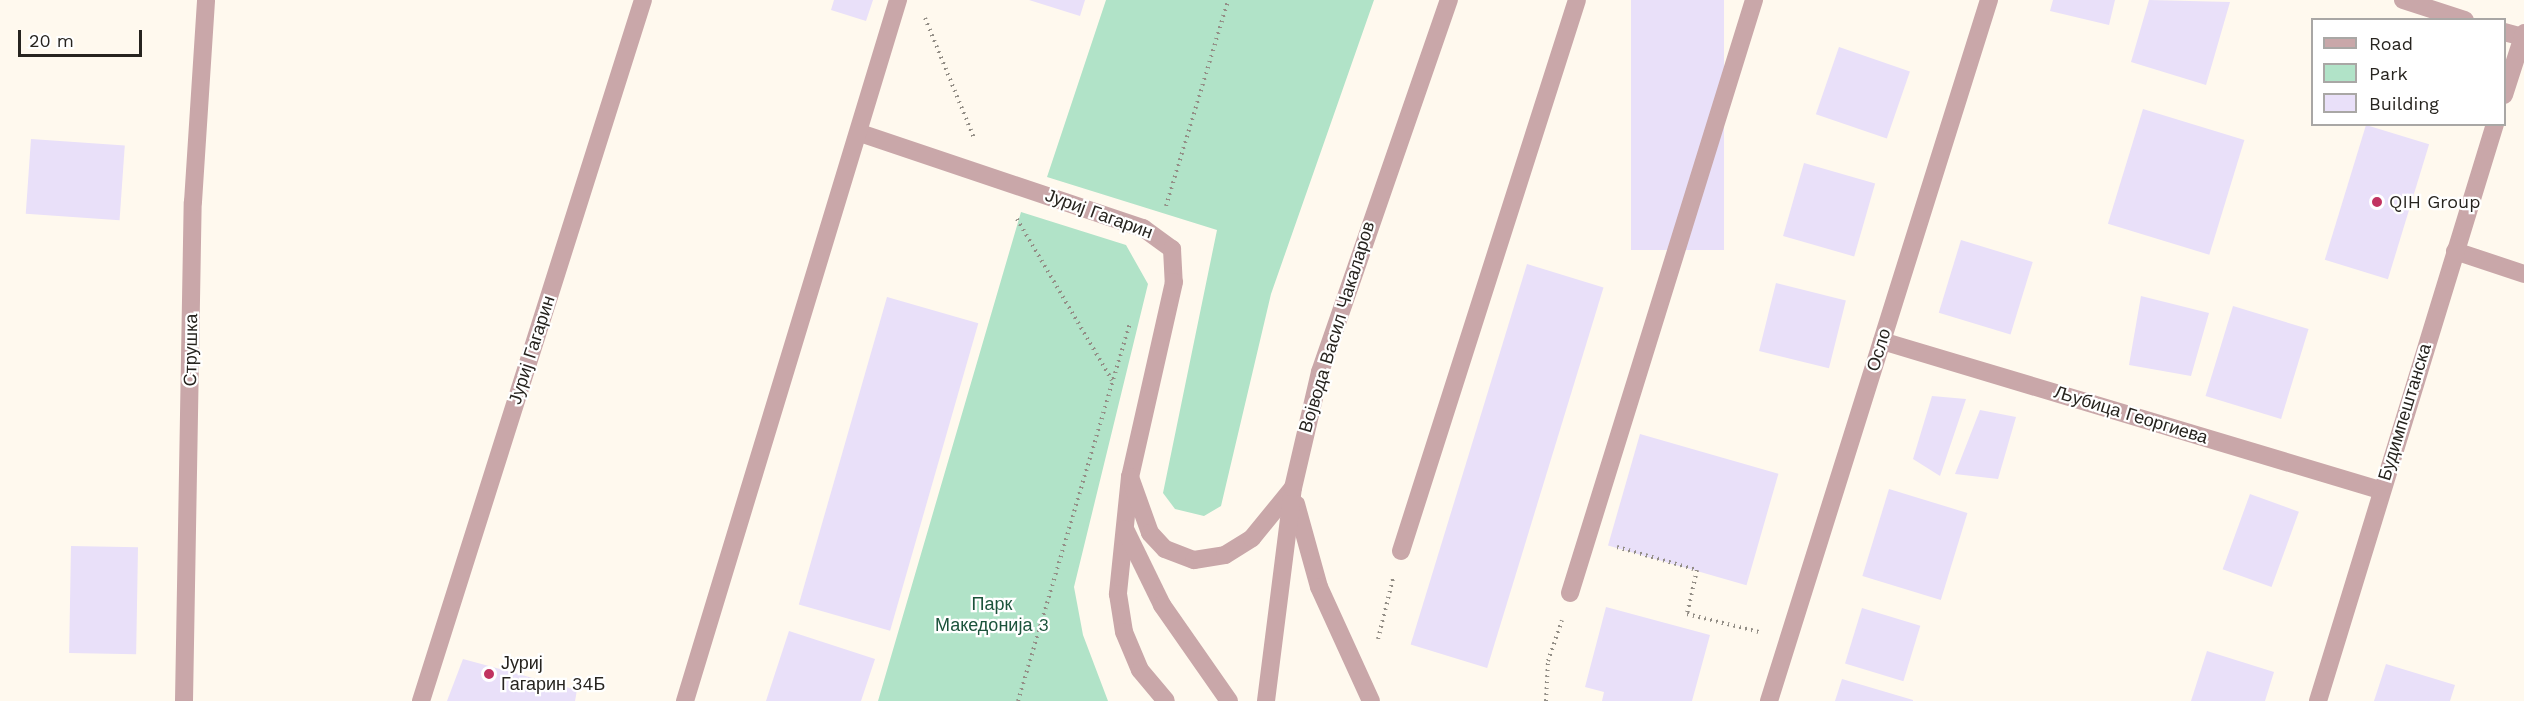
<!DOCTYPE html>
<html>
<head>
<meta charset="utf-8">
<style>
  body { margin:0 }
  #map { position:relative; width:2524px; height:701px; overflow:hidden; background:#fff9ee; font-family:"Work Sans",sans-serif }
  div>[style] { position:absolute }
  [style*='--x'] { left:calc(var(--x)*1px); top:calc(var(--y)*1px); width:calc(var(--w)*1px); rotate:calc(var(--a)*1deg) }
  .green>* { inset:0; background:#b1e3c8 }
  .building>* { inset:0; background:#e9e0f9; transform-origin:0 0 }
  .path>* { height:4px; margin-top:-2px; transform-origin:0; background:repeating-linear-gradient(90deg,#938e86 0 1.5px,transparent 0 6px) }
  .service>* { height:18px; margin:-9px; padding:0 9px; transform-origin:9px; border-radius:9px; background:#c9a7a9 }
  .minor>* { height:18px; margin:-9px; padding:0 9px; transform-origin:9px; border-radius:9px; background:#c9a7a9 }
  .tertiary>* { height:18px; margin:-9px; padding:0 9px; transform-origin:9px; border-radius:9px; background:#c9a7a9 }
  .dots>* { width:16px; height:16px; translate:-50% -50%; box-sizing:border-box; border:3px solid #fff; border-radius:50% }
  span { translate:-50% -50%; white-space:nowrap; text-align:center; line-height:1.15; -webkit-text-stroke:4.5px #fff; paint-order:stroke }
  .poi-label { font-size:18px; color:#27241f }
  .left { translate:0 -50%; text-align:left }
  .street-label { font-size:18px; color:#27241f }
  .park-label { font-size:18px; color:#1b533b }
  .legend { position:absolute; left:2311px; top:18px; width:195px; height:108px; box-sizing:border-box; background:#fff; border:2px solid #a9a7a5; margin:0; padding:8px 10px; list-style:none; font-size:18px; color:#27241f }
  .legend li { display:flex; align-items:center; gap:12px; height:30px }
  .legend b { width:30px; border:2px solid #a9a7a5 }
  .scale { position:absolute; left:18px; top:30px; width:124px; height:27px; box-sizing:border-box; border:3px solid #27241f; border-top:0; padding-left:8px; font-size:18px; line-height:21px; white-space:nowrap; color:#27241f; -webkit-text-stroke:4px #fff; paint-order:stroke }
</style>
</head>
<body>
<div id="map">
  <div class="green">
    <div style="clip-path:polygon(1106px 0,1374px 0,1271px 294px,1221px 506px,1204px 516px,1175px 509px,1163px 493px,1217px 230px,1047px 177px)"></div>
    <div style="clip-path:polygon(1021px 212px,1126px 245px,1148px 284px,1074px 587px,1083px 635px,1108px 701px,878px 701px)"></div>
  </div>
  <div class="building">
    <div style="clip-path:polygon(834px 0,873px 0,866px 21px,831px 10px)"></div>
    <div style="clip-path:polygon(1029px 0,1085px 0,1080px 16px)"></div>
    <div style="left:1631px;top:0;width:93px;height:250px"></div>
    <div style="clip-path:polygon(2053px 0,2115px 0,2109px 25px,2050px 11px)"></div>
    <div style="clip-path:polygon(2149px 0,2230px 2px,2206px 85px,2131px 62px)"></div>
    <div style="left:1839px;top:47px;width:75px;height:71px;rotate:19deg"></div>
    <div style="left:2143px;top:109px;width:106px;height:120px;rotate:17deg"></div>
    <div style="left:2366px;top:125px;width:66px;height:141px;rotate:17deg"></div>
    <div style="left:31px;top:139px;width:94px;height:75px;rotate:4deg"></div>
    <div style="left:1804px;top:163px;width:74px;height:76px;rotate:16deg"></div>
    <div style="left:1961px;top:240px;width:75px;height:76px;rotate:17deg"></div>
    <div style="left:1527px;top:264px;width:80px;height:398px;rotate:17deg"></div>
    <div style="left:1776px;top:283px;width:72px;height:70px;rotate:14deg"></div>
    <div style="clip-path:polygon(2141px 296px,2209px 313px,2191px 376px,2129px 365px)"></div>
    <div style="left:887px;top:297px;width:95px;height:320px;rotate:16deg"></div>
    <div style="left:2233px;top:306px;width:79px;height:94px;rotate:17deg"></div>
    <div style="clip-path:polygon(1932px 396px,1966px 399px,1940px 476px,1913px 459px)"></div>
    <div style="clip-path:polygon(1980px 410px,2016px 417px,1998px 479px,1955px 474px)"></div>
    <div style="left:1640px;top:434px;width:144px;height:116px;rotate:16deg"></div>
    <div style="left:1889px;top:489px;width:82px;height:91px;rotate:17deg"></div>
    <div style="left:2250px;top:494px;width:52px;height:80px;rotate:20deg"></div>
    <div style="left:71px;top:546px;width:67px;height:107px;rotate:1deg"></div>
    <div style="clip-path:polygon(1606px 607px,1710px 635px,1692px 701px,1602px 701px,1604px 692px,1585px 687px)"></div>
    <div style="left:1862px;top:608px;width:61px;height:58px;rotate:17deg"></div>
    <div style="clip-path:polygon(789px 631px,875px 659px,861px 701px,766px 701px)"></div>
    <div style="clip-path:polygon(2207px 651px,2274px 672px,2265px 701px,2191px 701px)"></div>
    <div style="clip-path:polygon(463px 659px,577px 690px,575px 701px,447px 701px)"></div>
    <div style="clip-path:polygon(2386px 664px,2455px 685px,2450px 701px,2374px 701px)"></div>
    <div style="clip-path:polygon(1842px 679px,1913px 700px,1913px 701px,1835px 701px)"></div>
  </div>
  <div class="path">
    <div style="--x:925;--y:18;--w:130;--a:67.8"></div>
    <div style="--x:1166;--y:206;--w:215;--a:-73.2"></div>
    <div style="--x:1017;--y:219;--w:187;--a:59.5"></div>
    <div style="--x:1617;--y:547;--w:83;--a:16"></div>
    <div style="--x:1697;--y:570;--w:45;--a:102.8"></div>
    <div style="--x:1687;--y:614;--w:74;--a:14"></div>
    <div style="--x:1378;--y:639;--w:62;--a:-76"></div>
    <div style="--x:1018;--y:701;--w:395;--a:-73.5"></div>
    <div style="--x:1546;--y:701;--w:40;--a:-87.1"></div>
    <div style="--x:1548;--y:661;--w:43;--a:-71.1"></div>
  </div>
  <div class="service">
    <div style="--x:1401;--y:551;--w:578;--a:-72.29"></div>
    <div style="--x:1570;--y:593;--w:621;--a:-72.76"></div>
  </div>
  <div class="minor">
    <div style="--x:2403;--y:0;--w:65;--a:17.9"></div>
    <div style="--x:2504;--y:32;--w:20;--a:15"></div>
    <div style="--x:2504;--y:95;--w:65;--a:-72.1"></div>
    <div style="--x:860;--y:133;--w:299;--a:18.6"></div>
    <div style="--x:1143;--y:228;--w:36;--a:36"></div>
    <div style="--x:1172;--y:249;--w:33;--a:87"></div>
    <div style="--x:1174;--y:282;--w:200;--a:102.7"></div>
    <div style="--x:1130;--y:477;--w:118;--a:95.9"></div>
    <div style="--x:1118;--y:594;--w:38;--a:81"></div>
    <div style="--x:1124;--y:632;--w:41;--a:67.2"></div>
    <div style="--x:1140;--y:670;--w:40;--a:50"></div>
    <div style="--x:2455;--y:251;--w:73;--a:18.4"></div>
    <div style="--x:1882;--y:341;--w:520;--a:16.66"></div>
    <div style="--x:1125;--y:529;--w:85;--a:64"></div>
    <div style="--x:1162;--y:605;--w:117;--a:55.1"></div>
    <div style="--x:184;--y:701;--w:499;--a:-89"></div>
    <div style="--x:193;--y:202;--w:202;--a:-86.3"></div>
    <div style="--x:421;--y:701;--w:735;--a:-72.43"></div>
    <div style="--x:685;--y:701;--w:733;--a:-73.1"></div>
    <div style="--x:1769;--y:701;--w:735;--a:-72.58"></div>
    <div style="--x:2318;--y:701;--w:604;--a:-72.95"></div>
  </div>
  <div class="tertiary">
    <div style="--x:1130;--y:477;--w:59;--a:70.3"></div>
    <div style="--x:1150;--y:533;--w:22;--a:47"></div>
    <div style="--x:1165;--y:549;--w:31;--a:21"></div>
    <div style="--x:1194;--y:560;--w:31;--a:-9"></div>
    <div style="--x:1225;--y:555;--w:32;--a:-32"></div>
    <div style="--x:1252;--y:538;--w:63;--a:-50.8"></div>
    <div style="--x:1296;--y:504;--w:86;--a:74.5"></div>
    <div style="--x:1319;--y:587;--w:125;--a:65.5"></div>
    <div style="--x:1266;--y:701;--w:215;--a:-82.8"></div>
    <div style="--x:1293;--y:488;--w:119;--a:-76.9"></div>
    <div style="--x:1320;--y:372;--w:394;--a:-70.9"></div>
  </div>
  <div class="dots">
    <div style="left:2377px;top:202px;background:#c13361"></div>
    <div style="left:489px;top:674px;background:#c13361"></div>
  </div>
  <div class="poi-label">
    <span class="left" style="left:2389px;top:202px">QIH Group</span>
    <span class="left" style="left:501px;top:674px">Јуриј<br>Гагарин 34Б</span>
  </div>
  <div class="street-label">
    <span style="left:1099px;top:214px;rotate:20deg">Јуриј Гагарин</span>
    <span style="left:1337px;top:327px;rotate:-73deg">Војвода Васил Чакаларов</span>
    <span style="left:191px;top:350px;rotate:-89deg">Струшка</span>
    <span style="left:532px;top:350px;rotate:-72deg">Јуриј Гагарин</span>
    <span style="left:1879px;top:350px;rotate:-73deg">Осло</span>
    <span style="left:2405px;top:412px;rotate:-73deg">Будимпештанска</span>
    <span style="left:2131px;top:415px;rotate:17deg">Љубица Георгиева</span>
  </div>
  <div class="park-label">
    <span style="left:992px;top:615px">Парк<br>Македонија 3</span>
  </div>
  <ul class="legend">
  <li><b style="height:8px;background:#c9a7a9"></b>Road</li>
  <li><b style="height:16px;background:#b1e3c8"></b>Park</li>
  <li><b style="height:16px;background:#e9e0f9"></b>Building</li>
  </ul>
  <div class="scale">20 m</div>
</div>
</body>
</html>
